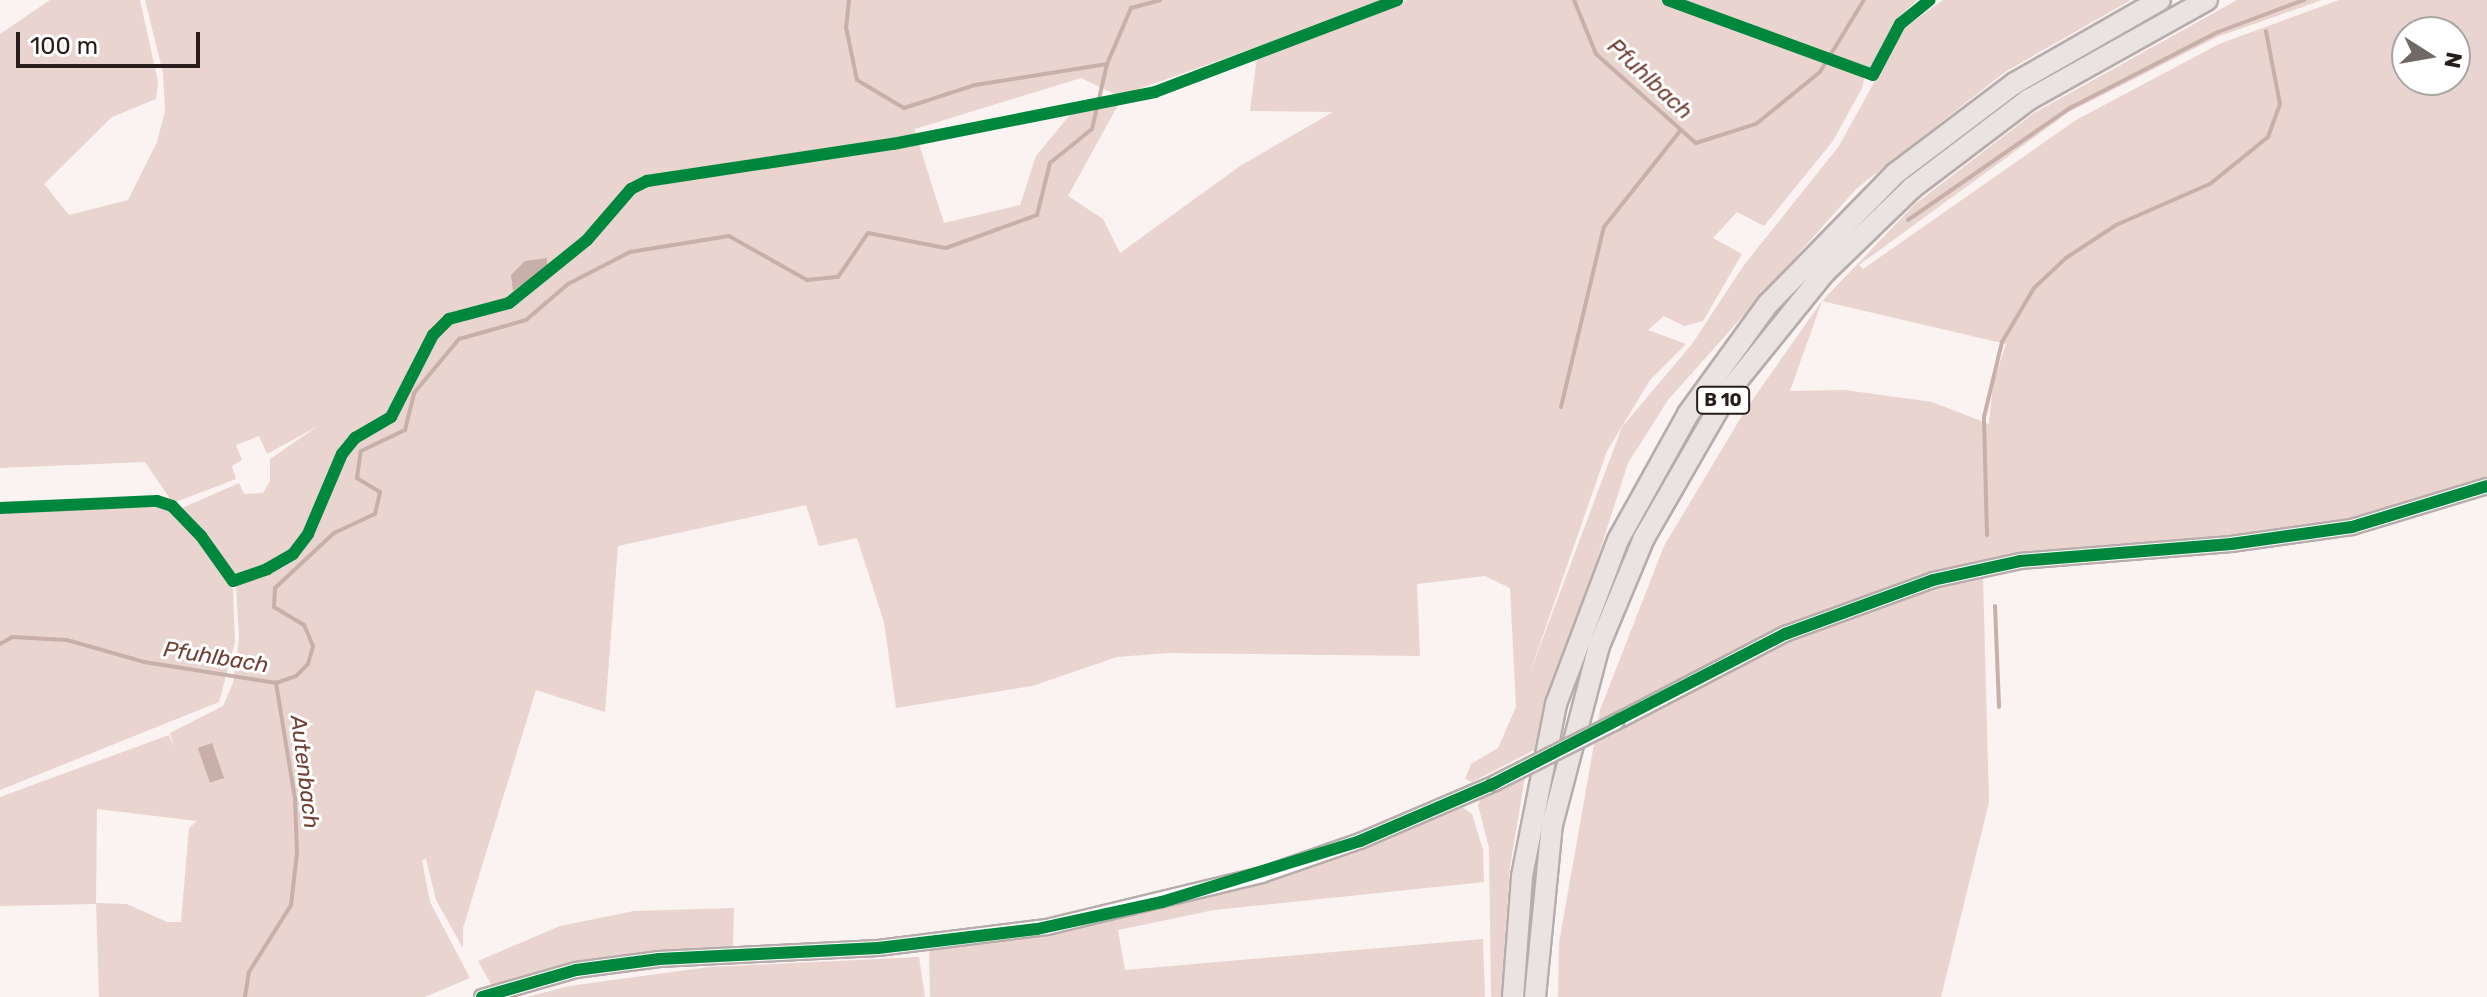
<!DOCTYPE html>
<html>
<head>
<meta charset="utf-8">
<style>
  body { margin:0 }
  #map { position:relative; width:2487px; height:997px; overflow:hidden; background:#faf3f1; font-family:Rubik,sans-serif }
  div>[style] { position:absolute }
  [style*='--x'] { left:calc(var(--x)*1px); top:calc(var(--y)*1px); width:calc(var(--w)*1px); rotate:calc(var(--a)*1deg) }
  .green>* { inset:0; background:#e9d4cf }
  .water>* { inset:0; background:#c9afa9; transform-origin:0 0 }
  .stream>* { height:4px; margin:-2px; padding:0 2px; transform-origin:2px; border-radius:2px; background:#c9afa9 }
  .roads { filter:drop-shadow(2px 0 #b6adab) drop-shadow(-2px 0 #b6adab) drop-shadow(0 2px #b6adab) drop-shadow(0 -2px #b6adab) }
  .tertiary>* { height:14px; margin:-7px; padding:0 7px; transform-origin:7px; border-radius:7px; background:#fefdfd }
  .trunk>* { height:20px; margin:-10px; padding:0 10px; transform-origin:10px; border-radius:10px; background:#ebe3e1 }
  .bridges { filter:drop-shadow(2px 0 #b6adab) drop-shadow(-2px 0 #b6adab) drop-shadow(0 2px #b6adab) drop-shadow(0 -2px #b6adab) }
  .tertiary-bridge>* { height:14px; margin:-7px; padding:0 7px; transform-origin:7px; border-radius:7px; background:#fefdfd }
  .cycleway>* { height:12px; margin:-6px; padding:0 6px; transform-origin:6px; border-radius:6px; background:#00873e }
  span { translate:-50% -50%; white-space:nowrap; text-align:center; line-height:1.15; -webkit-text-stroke:6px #fff; paint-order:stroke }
  .shield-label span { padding:2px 6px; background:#fff; border:2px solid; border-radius:6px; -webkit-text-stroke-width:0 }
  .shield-label { font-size:18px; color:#291d1b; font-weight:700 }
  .water-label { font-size:22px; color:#713f34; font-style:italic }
  .north { position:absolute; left:2391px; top:16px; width:80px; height:80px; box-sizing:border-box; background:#fff; border:2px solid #a9a5a4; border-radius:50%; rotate:101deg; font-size:22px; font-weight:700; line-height:32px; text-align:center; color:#291d1b }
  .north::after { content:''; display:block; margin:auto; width:28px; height:36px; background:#726866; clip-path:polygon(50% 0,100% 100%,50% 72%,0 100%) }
  .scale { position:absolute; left:16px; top:32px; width:184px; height:36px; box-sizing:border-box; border:4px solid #291d1b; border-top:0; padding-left:10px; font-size:24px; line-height:28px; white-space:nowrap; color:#291d1b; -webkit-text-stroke:6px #fff; paint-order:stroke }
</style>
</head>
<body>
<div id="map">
  <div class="green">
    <div style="clip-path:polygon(evenodd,50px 0,140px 0,158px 82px,156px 99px,112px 117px,44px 184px,69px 215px,128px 200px,157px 142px,165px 111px,163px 73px,145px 0,1389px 0,1119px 96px,1081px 78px,915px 129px,915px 136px,703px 173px,918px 141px,944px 223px,1020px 205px,1036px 156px,1073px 111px,1118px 105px,1068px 196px,1103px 219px,1120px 253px,1240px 166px,1333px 112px,1250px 111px,1257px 57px,1408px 0,1917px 0,1894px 22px,1873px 68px,1841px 58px,1837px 66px,1865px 75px,1862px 88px,1833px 141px,1764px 226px,1737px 212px,1713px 238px,1742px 254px,1703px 321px,1684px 326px,1664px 316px,1648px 330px,1686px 344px,1650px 380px,1607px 451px,1528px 678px,1622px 427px,1692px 344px,1744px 265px,1839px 146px,1904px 28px,1943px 0,2131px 0,2005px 72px,1856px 189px,1668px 400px,1628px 463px,1536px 749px,1472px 782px,1465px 779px,1471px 764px,1498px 748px,1516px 707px,1510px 588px,1485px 576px,1417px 584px,1420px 656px,1169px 653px,1117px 657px,1032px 686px,896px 708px,884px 622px,857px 538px,819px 546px,806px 505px,618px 546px,605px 712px,536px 690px,463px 928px,463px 948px,436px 900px,426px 859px,422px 860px,430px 902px,470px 978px,425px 997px,99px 997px,96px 904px,0 906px,0 797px,169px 735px,175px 749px,170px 733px,223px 706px,233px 683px,239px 638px,236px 584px,284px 564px,301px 549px,328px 501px,344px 455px,357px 439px,391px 419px,422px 355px,450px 321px,510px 303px,588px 241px,612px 211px,508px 301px,449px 317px,419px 352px,391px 413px,354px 437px,340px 453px,299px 544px,283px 559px,234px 575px,182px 508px,239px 483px,244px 494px,263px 493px,270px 481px,270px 459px,318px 426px,267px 454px,259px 436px,236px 445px,242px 460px,232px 466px,236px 479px,173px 503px,145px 462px,0 468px,0 34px,50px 0,97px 809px,197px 821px,189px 828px,181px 922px,167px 922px,127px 904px,96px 903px,97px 809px)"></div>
    <div style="clip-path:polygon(evenodd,2237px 0,2322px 0,2217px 37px,2069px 112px,1859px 265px,1863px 269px,2076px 120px,2219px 44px,2339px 0,2487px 0,2487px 486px,2352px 527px,1994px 566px,1909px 595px,1983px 575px,1989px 802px,1941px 997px,1558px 997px,1559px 943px,1600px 710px,1664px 546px,1746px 409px,1822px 301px,1915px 204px,2034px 113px,2237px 0,2407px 32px,2455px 32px,2455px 80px,2407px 80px,2407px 32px,2237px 0,1822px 301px,2006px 344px,1993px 383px,1989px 424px,1932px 402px,1845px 390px,1790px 391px,1822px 301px)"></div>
    <div style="clip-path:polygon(154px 505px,172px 508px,201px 536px,223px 564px,233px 590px,235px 642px,219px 702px,0 790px,0 513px)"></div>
    <div style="clip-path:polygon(1525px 777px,1510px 867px,1501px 997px,1491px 997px,1489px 848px,1478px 805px,1481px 798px)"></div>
    <div style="clip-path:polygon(1462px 807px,1472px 814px,1483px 850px,1484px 882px,1214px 910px,1118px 930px,1125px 970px,1483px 939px,1485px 997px,930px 997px,929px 947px,1063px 929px,1208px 897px,1310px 866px)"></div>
    <div style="clip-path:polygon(734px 908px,733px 946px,611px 956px,492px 986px,478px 961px,560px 926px,634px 911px)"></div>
    <div style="clip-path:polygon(919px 957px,925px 997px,527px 997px,569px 986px,709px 967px)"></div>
  </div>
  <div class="water">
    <div style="clip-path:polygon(547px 258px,547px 267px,513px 291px,511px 275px,525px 261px)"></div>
    <div style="left:212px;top:743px;width:37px;height:15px;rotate:71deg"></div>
  </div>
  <div class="stream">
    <div style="--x:849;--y:0;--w:27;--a:96"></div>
    <div style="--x:846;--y:27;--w:54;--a:78.3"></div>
    <div style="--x:857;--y:80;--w:55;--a:30.8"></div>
    <div style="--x:904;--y:108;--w:75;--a:-17.9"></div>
    <div style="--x:975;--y:85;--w:134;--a:-9"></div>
    <div style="--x:1574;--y:0;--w:58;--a:67.8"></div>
    <div style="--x:1596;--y:54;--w:134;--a:41.7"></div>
    <div style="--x:1696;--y:143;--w:63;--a:-17.6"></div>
    <div style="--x:1756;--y:124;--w:82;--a:-39.1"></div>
    <div style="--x:1820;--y:72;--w:84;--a:-58.6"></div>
    <div style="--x:1908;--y:220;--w:197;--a:-34.7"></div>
    <div style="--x:2070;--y:108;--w:166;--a:-27.2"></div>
    <div style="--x:2218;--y:32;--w:92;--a:-20.4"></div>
    <div style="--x:1561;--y:407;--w:185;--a:-76.6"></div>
    <div style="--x:1604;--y:227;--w:124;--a:-51.6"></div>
    <div style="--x:1987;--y:535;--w:118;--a:-91.5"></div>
    <div style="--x:1984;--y:417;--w:77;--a:-76.5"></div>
    <div style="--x:2002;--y:342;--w:63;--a:-59.3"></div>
    <div style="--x:2034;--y:288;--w:44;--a:-43.2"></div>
    <div style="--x:2066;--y:258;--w:60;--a:-33.4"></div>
    <div style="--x:2116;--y:225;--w:103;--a:-23.6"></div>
    <div style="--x:2210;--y:184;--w:75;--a:-39"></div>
    <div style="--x:2268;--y:137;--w:35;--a:-70"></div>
    <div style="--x:2280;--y:104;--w:74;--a:-100.9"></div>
    <div style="--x:1995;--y:606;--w:101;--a:87.7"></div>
    <div style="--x:0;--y:644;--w:14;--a:-30"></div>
    <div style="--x:12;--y:637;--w:55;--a:3.1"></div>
    <div style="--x:67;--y:640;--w:80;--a:15.9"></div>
    <div style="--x:144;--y:662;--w:134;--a:9"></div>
    <div style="--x:276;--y:683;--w:21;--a:-19"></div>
    <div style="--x:296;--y:676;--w:17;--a:-45"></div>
    <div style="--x:308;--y:664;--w:19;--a:-74"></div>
    <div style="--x:313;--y:646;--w:23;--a:-113"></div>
    <div style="--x:304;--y:625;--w:35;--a:-149"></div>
    <div style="--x:274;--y:607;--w:19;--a:-87"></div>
    <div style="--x:275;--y:588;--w:81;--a:-43"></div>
    <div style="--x:334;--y:533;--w:45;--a:-24.9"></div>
    <div style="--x:375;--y:514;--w:23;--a:-77"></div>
    <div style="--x:380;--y:492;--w:27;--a:-149"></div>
    <div style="--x:357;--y:478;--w:27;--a:-82"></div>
    <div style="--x:361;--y:451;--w:49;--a:-25.5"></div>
    <div style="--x:405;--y:430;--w:38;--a:-76"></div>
    <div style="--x:414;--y:393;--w:70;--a:-50.2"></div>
    <div style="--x:459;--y:339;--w:70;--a:-15.8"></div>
    <div style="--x:526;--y:320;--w:55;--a:-40.6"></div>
    <div style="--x:568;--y:284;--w:70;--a:-27.3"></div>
    <div style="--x:630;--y:252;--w:100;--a:-9.2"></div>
    <div style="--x:729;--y:236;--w:90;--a:29.4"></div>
    <div style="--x:807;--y:280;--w:31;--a:-6"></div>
    <div style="--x:838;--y:277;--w:53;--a:-55.7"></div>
    <div style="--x:868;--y:233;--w:79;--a:10.9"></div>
    <div style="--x:946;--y:248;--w:97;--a:-19.9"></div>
    <div style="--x:1037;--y:215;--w:54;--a:-76"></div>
    <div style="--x:1050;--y:163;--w:54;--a:-39"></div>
    <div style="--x:1092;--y:129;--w:67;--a:-77"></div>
    <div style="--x:1107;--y:64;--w:61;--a:-66.8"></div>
    <div style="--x:1131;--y:8;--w:30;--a:-15"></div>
    <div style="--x:245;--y:997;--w:25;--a:-81"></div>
    <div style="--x:249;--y:972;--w:79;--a:-57.9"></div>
    <div style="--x:291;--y:905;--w:52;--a:-83.4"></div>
    <div style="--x:297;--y:853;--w:54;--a:-92.1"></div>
    <div style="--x:295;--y:799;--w:118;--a:-99.3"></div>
  </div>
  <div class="roads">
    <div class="tertiary">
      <div style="--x:1616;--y:722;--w:191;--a:-27.5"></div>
      <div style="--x:1785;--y:634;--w:158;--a:-20"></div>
      <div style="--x:1933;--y:580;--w:89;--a:-12.3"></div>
      <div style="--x:2020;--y:561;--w:212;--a:-4.6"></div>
      <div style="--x:2231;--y:544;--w:122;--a:-8"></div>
      <div style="--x:2352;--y:527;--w:141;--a:-16.9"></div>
      <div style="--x:482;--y:997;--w:98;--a:-16"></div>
      <div style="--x:576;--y:970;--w:84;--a:-7.5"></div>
      <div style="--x:659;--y:959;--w:219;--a:-2.9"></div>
      <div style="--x:878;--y:948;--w:170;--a:-7.1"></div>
      <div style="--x:1047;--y:927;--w:221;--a:-13.6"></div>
      <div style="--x:1262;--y:875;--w:104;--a:-19.1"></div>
      <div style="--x:1360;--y:841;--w:147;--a:-23.2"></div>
    </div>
    <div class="trunk">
      <div style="--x:1513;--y:997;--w:121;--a:-85.7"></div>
      <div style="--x:1522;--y:876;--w:175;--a:-78.8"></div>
      <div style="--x:1556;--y:704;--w:175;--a:-69.3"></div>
      <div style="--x:1618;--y:540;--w:144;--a:-60.9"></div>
      <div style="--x:1688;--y:414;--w:136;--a:-54"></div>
      <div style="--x:1768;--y:304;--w:183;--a:-45.7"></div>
      <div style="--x:1896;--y:173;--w:149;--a:-37.1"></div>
      <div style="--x:2015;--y:83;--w:167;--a:-29.8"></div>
      <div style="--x:1535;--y:997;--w:173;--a:-84.4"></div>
      <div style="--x:1552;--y:825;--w:185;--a:-75.3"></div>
      <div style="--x:1599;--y:646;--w:117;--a:-67.4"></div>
      <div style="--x:1644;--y:538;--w:168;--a:-60.1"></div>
      <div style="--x:1728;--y:392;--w:154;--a:-51.1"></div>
      <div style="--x:1825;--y:272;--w:121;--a:-44"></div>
      <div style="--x:1912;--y:188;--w:146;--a:-37.2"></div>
      <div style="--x:2028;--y:100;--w:205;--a:-29.2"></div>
    </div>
  </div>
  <div class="bridges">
    <div class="tertiary-bridge">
      <div style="--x:1495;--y:783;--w:136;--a:-26.8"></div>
    </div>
  </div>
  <div class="cycleway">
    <div style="--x:1668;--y:0;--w:218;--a:20.1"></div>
    <div style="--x:1873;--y:75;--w:58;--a:-62.1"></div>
    <div style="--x:1900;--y:24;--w:38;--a:-39"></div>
    <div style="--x:0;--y:508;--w:157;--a:-2.6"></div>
    <div style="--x:157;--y:501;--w:16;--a:18"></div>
    <div style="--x:172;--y:506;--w:42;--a:46"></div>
    <div style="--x:201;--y:536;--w:55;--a:54.6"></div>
    <div style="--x:233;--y:581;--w:36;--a:-19"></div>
    <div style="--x:267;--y:569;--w:30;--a:-30"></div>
    <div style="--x:293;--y:554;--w:25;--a:-53"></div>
    <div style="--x:308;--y:534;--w:87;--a:-67"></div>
    <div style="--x:342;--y:454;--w:21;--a:-51"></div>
    <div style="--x:355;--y:438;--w:42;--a:-30.3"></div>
    <div style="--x:391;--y:417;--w:92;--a:-62.9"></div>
    <div style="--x:433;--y:335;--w:23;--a:-45"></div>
    <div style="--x:449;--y:319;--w:62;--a:-14.9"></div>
    <div style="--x:509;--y:303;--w:100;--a:-38.9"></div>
    <div style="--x:587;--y:240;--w:67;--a:-49.2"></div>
    <div style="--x:631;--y:189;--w:18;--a:-27"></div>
    <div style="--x:647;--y:181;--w:249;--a:-8.6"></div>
    <div style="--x:893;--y:144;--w:267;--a:-11.2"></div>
    <div style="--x:1155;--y:92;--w:259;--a:-20.8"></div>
    <div style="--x:482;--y:997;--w:98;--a:-16"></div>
    <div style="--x:576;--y:970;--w:84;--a:-7.5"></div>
    <div style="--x:659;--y:959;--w:219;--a:-2.9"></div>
    <div style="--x:878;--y:948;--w:160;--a:-6.8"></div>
    <div style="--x:1037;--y:929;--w:128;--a:-12.2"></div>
    <div style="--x:1162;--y:902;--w:207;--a:-17.1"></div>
    <div style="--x:1360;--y:841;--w:147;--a:-23.2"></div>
    <div style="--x:1495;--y:783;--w:326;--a:-27.2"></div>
    <div style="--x:1785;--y:634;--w:158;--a:-20"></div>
    <div style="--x:1933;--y:580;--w:89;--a:-12.3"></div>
    <div style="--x:2020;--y:561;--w:212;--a:-4.6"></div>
    <div style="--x:2231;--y:544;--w:122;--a:-8"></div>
    <div style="--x:2352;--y:527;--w:141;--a:-16.9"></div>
  </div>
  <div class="shield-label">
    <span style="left:1723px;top:400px">B 10</span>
  </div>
  <div class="water-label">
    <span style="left:1650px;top:79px;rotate:43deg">Pfuhlbach</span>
    <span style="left:216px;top:657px;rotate:9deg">Pfuhlbach</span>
    <span style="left:305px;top:772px;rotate:83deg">Autenbach</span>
  </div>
  <div class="north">N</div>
  <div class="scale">100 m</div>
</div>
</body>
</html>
